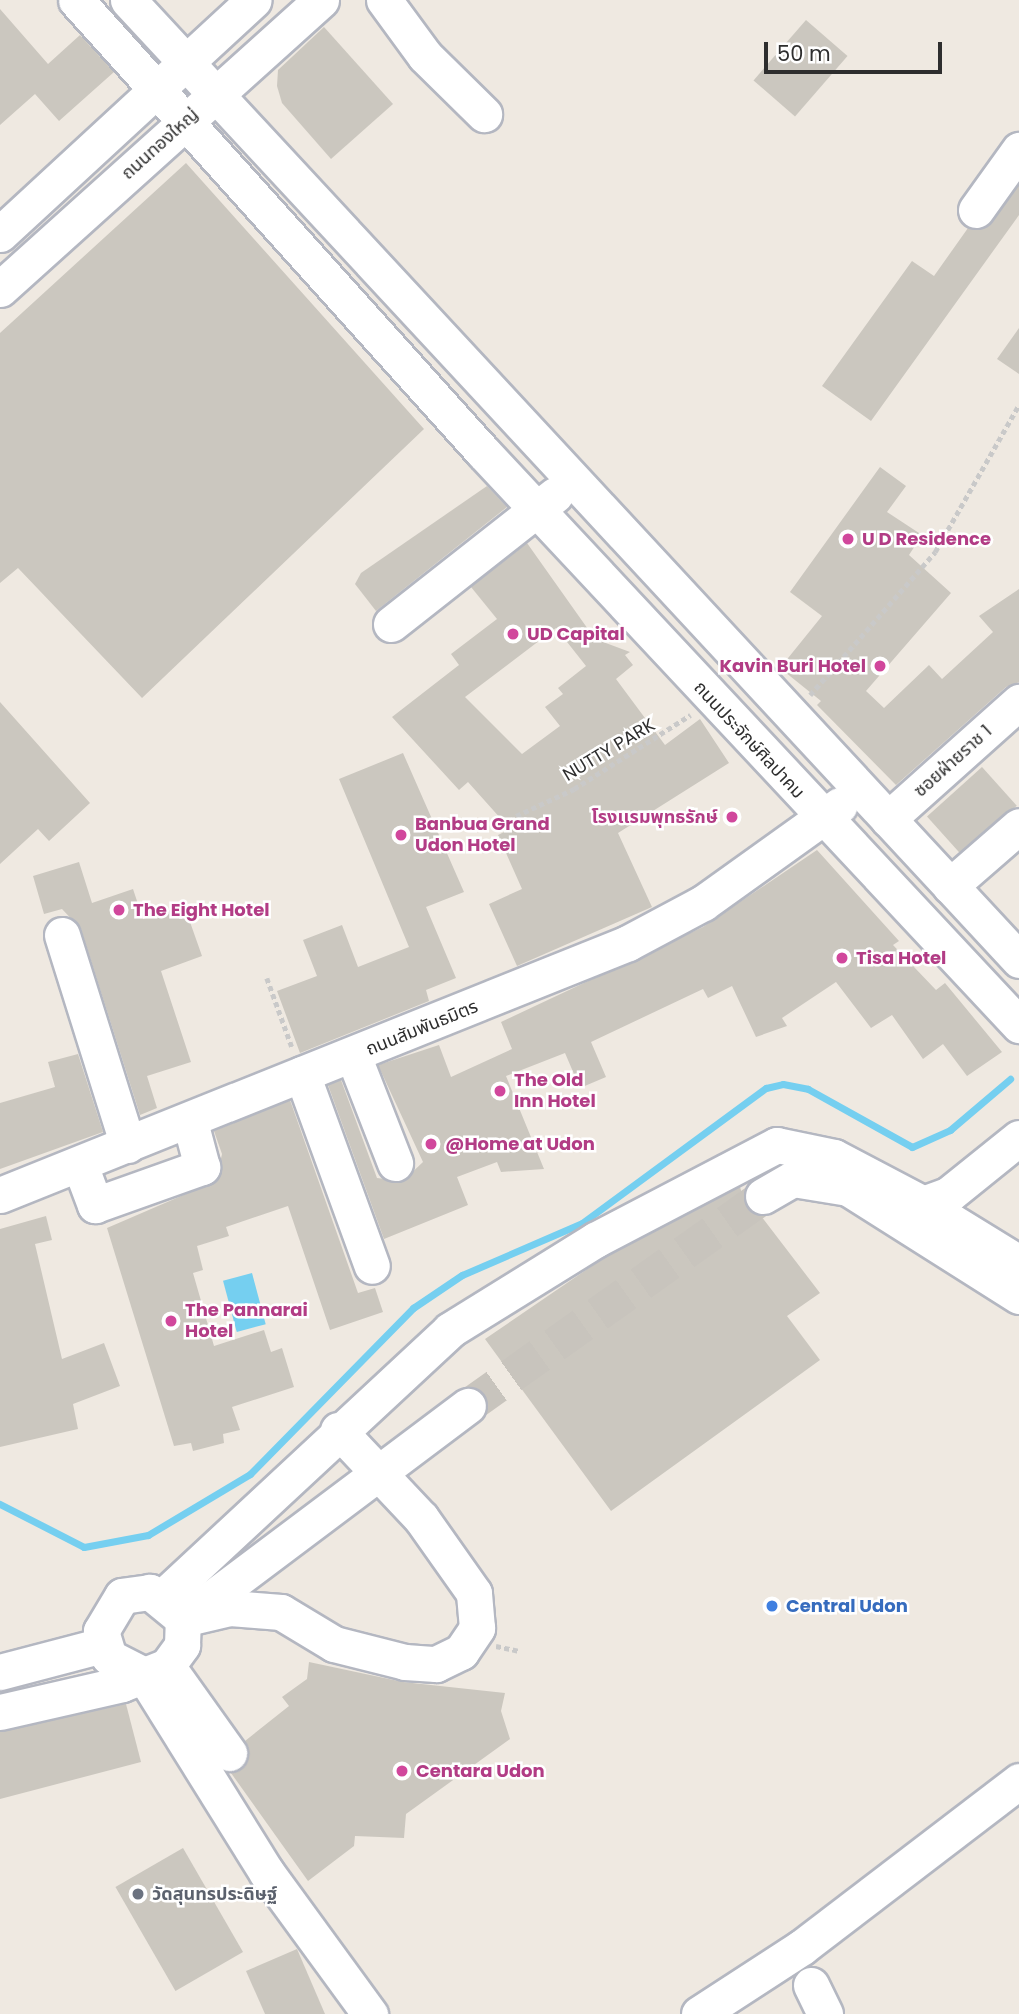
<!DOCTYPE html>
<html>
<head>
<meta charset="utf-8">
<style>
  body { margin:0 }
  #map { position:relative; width:1019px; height:2014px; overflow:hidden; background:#efe9e1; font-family:Poppins,"Noto Sans Thai",sans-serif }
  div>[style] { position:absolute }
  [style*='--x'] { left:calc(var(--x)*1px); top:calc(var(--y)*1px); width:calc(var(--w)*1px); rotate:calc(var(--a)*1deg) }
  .water>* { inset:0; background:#75cff0; transform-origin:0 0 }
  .stream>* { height:7px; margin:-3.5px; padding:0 3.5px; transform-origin:3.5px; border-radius:3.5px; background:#75cff0 }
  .building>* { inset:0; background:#cbc7bf; transform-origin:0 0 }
  .minor-tunnel>* { height:35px; margin-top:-17.5px; transform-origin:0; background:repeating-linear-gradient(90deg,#c8c4bd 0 35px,transparent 0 53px) }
  .path>* { height:4.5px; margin-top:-2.25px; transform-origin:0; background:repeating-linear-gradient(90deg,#c9c9c9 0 5px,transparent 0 8.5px) }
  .roads { filter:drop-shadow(2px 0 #b4b7c1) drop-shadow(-2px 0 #b4b7c1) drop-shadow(0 2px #b4b7c1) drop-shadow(0 -2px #b4b7c1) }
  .minor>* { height:35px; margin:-17.5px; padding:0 17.5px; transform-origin:17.5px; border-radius:17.5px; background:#fff }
  .dots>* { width:19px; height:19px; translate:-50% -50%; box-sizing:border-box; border:4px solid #fff; border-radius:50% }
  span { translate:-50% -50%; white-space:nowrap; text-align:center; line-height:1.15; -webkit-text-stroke:5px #fff; paint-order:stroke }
  .street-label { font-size:18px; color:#2e2e2e }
  .hotel-label { font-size:18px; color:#b23c85; font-weight:700 }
  .left { translate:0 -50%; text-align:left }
  .right { translate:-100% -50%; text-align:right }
  .shop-label { font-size:18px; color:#366cbe; font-weight:700 }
  .worship-label { font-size:18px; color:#5b616d; font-weight:700 }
  .scale { position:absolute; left:764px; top:42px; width:178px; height:32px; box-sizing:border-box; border:4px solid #2e2e2e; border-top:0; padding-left:9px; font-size:21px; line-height:24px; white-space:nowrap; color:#2e2e2e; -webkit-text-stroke:5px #fff; paint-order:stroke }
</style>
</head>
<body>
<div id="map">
  <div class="water">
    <div style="left:252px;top:1273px;width:53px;height:30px;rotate:75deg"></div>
  </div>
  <div class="stream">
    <div style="--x:0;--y:1504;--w:94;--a:27.1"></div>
    <div style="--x:84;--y:1547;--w:65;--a:-10.6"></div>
    <div style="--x:148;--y:1535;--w:119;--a:-30.9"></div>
    <div style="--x:250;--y:1474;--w:233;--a:-45.5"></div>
    <div style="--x:413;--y:1308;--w:59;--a:-34"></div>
    <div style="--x:462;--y:1275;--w:131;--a:-23.4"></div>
    <div style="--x:582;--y:1223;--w:228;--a:-36.3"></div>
    <div style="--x:766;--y:1088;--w:17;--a:-13"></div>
    <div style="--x:783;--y:1084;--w:25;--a:11"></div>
    <div style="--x:808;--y:1089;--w:119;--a:29.1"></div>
    <div style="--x:912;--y:1147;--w:42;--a:-24.1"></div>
    <div style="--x:950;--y:1130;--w:79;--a:-40.4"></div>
  </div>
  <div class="building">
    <div style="clip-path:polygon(0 9px,48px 64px,80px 35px,114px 72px,59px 121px,35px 94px,0 125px)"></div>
    <div style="left:806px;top:20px;width:55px;height:80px;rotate:41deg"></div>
    <div style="clip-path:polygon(324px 27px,393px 104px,331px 159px,282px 103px,277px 86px,278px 70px)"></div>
    <div style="clip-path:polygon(186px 163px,424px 429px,142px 698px,18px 568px,0 583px,0 333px)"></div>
    <div style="clip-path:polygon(1019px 185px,1019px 215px,871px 421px,822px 386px,912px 261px,934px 276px,968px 228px,992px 222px)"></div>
    <div style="clip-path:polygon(1019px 328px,1019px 374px,997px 359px)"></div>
    <div style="clip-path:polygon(880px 467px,906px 486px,887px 512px,922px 535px,909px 555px,951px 593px,866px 691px,884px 708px,929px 665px,942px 679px,993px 632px,979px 616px,1019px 589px,1019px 682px,1006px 687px,896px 785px,817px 705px,821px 701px,780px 668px,822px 616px,790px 592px)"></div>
    <div style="clip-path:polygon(487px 486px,507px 507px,376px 611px,355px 584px,361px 573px)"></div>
    <div style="clip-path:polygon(evenodd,527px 543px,595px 639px,630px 652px,625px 655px,633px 665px,616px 679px,665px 745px,700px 719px,729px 763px,618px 833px,652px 907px,517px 966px,489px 904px,522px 889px,498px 835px,510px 829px,468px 782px,459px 790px,392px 717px,459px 665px,451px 654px,497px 619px,471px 587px,527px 543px,556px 628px,586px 666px,558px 688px,563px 694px,545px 707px,560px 726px,522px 754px,465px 697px,556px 628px)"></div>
    <div style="clip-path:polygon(0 702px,90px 803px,49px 841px,38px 829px,0 864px)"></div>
    <div style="clip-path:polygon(403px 753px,464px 892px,426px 907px,456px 978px,426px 990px,429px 1001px,300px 1053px,277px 991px,317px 976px,303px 940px,342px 925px,358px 967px,409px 947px,339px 779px)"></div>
    <div style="left:982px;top:767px;width:52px;height:74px;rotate:48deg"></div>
    <div style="clip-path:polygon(817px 850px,899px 941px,893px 945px,936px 990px,945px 983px,1002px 1052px,967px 1076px,943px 1044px,923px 1059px,892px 1015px,871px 1028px,836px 982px,782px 1018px,787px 1026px,756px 1037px,732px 986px,708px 998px,703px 989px,591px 1042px,606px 1077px,580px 1088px,565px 1053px,506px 1076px,544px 1169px,501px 1172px,497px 1162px,457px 1177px,468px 1205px,384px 1239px,328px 1085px,341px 1080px,377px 1178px,403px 1181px,423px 1162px,378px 1065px,439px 1045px,451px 1077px,512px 1049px,501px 1022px,703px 927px)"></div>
    <div style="clip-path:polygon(79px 862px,92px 903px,133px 889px,143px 919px,184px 905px,202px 956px,161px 971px,191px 1062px,147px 1076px,157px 1108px,140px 1115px,81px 929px,62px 909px,44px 914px,33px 876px)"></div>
    <div style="clip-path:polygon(78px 1054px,103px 1132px,0 1169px,0 1103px,55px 1087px,48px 1062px)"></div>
    <div style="clip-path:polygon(290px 1100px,358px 1293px,375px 1288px,383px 1312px,330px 1330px,288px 1206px,226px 1227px,229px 1236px,197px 1246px,203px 1270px,193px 1273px,214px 1346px,264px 1330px,271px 1352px,282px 1348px,294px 1387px,232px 1407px,240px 1430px,223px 1434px,224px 1443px,193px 1451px,191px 1443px,174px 1446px,107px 1228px,216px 1181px,222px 1154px,214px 1131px)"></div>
    <div style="clip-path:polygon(740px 1187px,746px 1206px,761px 1216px,820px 1293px,787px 1316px,820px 1360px,611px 1511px,485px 1339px,605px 1257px)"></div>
    <div style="clip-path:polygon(46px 1216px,52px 1240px,35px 1244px,62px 1359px,104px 1343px,120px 1386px,73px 1404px,78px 1429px,0 1447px,0 1229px)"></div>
    <div style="clip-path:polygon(309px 1662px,403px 1682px,505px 1693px,501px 1711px,510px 1739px,406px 1814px,404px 1838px,355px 1836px,354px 1846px,308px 1881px,231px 1773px,247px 1762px,245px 1741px,289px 1706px,282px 1697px,307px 1679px)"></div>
    <div style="clip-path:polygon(126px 1704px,141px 1762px,0 1799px,0 1732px)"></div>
    <div style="left:183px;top:1848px;width:120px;height:78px;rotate:60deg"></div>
    <div style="clip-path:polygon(297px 1949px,325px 2014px,265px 2014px,246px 1971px)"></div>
  </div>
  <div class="minor-tunnel">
    <div style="--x:468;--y:1406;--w:362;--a:-35.4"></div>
  </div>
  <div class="path">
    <div style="--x:810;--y:695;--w:190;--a:-48.8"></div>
    <div style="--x:935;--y:552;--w:169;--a:-60.3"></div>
    <div style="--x:516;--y:816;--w:64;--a:-25"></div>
    <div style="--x:574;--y:789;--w:138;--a:-32.5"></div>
    <div style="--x:267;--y:978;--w:73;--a:70.1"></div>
    <div style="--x:496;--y:1646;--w:25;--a:12"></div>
  </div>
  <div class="roads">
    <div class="minor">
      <div style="--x:76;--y:0;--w:608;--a:48"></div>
      <div style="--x:483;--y:452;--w:785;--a:46.91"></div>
      <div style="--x:128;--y:0;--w:1310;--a:47.13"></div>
      <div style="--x:384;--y:0;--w:69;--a:53.8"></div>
      <div style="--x:425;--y:56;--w:83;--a:44.5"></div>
      <div style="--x:976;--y:210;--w:74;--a:-54.4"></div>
      <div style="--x:0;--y:234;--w:345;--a:-42.7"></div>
      <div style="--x:0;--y:289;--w:432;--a:-42"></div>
      <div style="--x:391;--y:624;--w:209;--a:-38.2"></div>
      <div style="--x:888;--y:819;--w:176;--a:-41.8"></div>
      <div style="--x:950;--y:886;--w:91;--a:-41"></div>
      <div style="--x:62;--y:935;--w:220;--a:72.6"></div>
      <div style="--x:353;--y:1055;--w:116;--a:68.7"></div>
      <div style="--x:302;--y:1074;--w:204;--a:70"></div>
      <div style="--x:80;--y:1165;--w:43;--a:69.4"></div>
      <div style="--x:95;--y:1205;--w:114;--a:-19.6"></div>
      <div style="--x:202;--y:1167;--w:47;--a:-104.9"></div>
      <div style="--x:0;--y:1195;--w:677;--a:-21.86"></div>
      <div style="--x:628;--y:943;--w:85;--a:-28.1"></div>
      <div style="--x:703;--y:903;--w:168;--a:-35.6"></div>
      <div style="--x:763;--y:1196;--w:34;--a:-30"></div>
      <div style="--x:793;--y:1179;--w:56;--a:9.3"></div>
      <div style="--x:848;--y:1188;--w:202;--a:32.3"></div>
      <div style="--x:923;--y:1204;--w:113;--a:31.6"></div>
      <div style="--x:163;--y:1597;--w:392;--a:-42.9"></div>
      <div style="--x:450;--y:1330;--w:171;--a:-31.8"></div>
      <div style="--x:595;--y:1240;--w:205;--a:-27.6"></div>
      <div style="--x:777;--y:1145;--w:58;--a:11.9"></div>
      <div style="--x:834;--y:1157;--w:101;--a:27.8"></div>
      <div style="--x:923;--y:1204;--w:27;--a:-20"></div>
      <div style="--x:948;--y:1195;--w:91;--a:-38.8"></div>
      <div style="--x:192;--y:1613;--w:345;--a:-36.9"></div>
      <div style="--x:183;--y:1619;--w:48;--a:-13.2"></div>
      <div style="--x:230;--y:1608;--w:51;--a:4.5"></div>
      <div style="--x:281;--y:1612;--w:62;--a:31.1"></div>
      <div style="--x:334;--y:1644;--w:73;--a:14.2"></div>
      <div style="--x:405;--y:1662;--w:31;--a:4"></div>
      <div style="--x:436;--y:1664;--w:28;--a:-26"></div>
      <div style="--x:461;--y:1652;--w:29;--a:-56"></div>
      <div style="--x:477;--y:1628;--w:35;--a:-95"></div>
      <div style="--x:474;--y:1593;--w:92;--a:-125.2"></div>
      <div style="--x:421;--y:1518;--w:121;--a:-133.3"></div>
      <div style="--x:167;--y:1666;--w:107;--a:54.5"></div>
      <div style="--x:0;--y:1672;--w:106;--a:-14.7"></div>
      <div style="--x:143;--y:1674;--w:234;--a:58.1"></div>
      <div style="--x:267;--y:1873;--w:175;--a:53.9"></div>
      <div style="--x:0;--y:1712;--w:125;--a:-12.9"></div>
      <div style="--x:122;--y:1684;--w:48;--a:-21.8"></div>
      <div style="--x:167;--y:1666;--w:26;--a:-54"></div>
      <div style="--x:182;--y:1645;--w:26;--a:-88"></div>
      <div style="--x:183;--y:1619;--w:43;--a:-140.7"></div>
      <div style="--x:150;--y:1592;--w:28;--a:172"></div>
      <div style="--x:122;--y:1596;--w:41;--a:121"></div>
      <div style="--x:101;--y:1631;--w:27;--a:73"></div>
      <div style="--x:109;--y:1657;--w:38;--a:27"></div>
      <div style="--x:811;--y:1985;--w:32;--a:64"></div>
      <div style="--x:699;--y:2014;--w:123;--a:-33"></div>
      <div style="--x:802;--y:1947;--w:273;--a:-37.4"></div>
    </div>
  </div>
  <div class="dots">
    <div style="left:848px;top:539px;background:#d1479c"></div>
    <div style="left:513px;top:634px;background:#d1479c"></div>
    <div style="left:880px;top:666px;background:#d1479c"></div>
    <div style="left:732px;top:817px;background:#d1479c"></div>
    <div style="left:401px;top:835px;background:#d1479c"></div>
    <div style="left:119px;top:910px;background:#d1479c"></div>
    <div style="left:842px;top:958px;background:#d1479c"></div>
    <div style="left:500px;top:1091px;background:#d1479c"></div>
    <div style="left:431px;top:1144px;background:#d1479c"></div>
    <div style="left:171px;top:1321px;background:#d1479c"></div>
    <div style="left:772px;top:1606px;background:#3f7fe0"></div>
    <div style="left:402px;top:1771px;background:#d1479c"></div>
    <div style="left:138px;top:1894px;background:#6b7280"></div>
  </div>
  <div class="street-label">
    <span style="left:160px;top:144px;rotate:-42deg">ถนนทองใหญ่</span>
    <span style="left:749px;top:740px;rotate:47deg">ถนนประจักษ์ศิลปาคม</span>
    <span style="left:609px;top:750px;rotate:-31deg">NUTTY PARK</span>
    <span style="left:953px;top:761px;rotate:-42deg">ซอยฝ่ายราช 1</span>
    <span style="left:422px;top:1028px;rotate:-22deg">ถนนสัมพันธมิตร</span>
  </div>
  <div class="hotel-label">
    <span class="left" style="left:862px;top:539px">U D Residence</span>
    <span class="left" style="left:527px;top:634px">UD Capital</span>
    <span class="right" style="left:866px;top:666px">Kavin Buri Hotel</span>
    <span class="right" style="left:718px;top:817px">โรงเเรมพุทธรักษ์</span>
    <span class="left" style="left:415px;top:835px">Banbua Grand<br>Udon Hotel</span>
    <span class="left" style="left:133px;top:910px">The Eight Hotel</span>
    <span class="left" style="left:856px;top:958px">Tisa Hotel</span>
    <span class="left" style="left:514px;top:1091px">The Old<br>Inn Hotel</span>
    <span class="left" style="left:445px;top:1144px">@Home at Udon</span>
    <span class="left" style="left:185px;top:1321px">The Pannarai<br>Hotel</span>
    <span class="left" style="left:416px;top:1771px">Centara Udon</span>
  </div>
  <div class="shop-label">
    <span class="left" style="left:786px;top:1606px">Central Udon</span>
  </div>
  <div class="worship-label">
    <span class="left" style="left:152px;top:1894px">วัดสุนทรประดิษฐ์</span>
  </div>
  <div class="scale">50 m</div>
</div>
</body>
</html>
